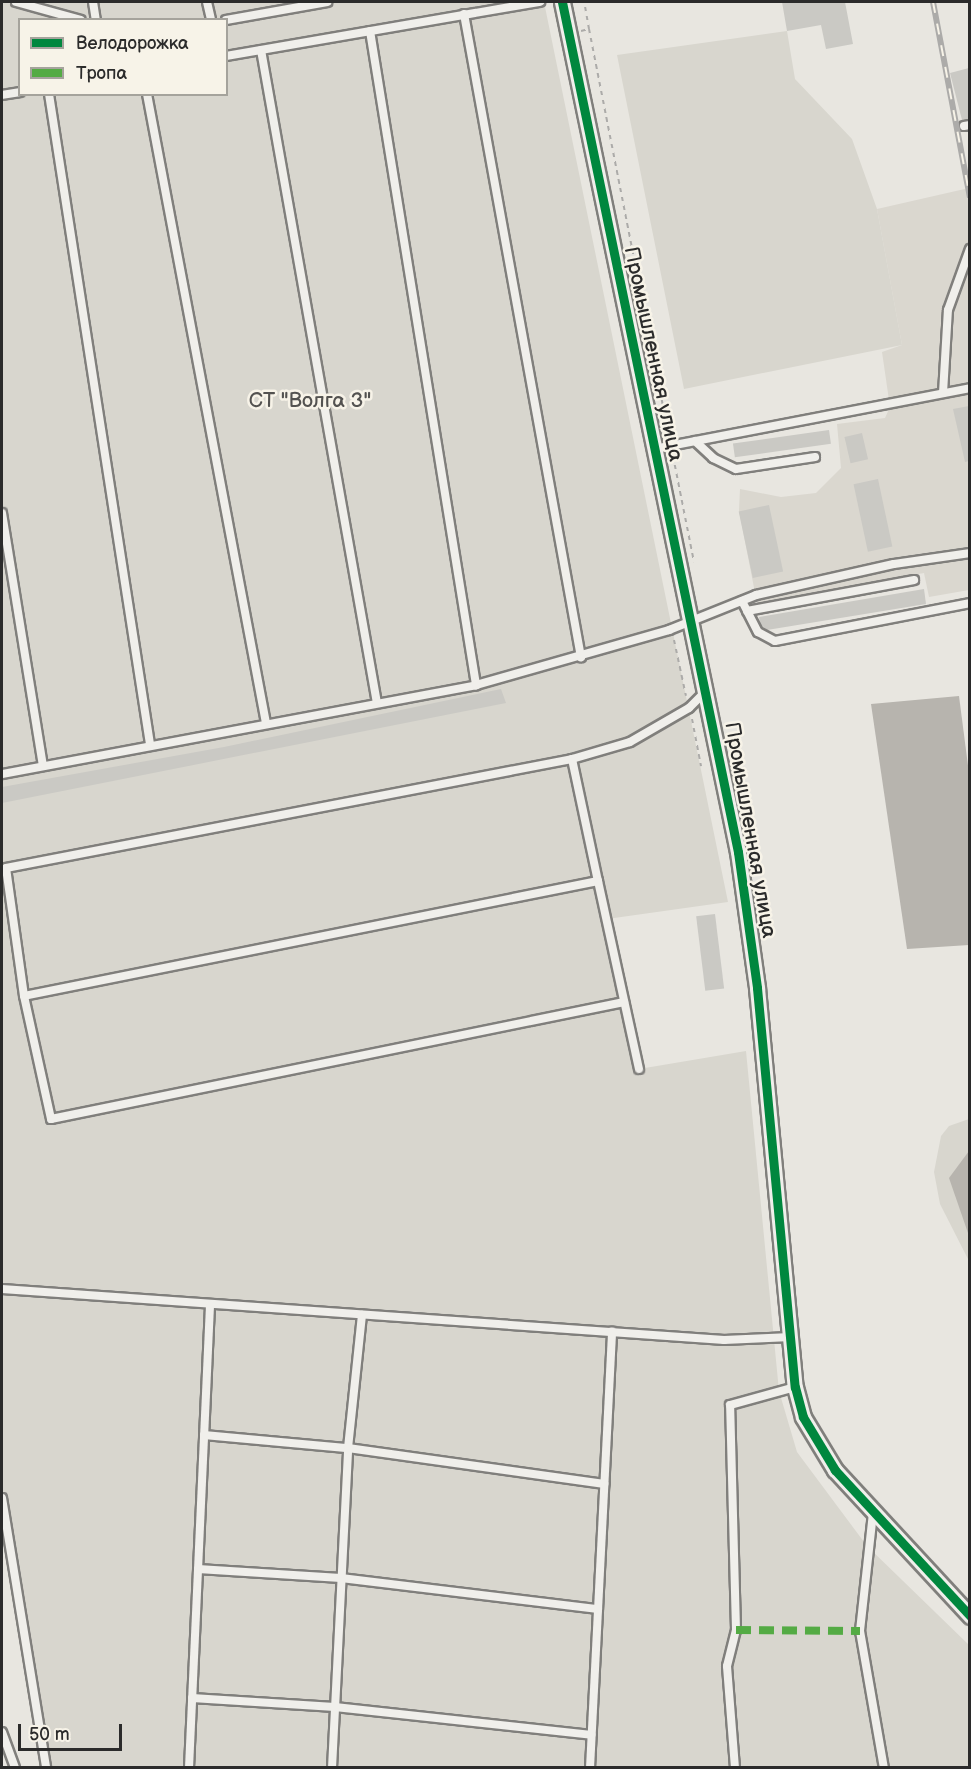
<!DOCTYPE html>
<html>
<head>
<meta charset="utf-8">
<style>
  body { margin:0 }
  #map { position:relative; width:971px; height:1769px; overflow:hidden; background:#e8e6e0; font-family:"Balsamiq Sans",sans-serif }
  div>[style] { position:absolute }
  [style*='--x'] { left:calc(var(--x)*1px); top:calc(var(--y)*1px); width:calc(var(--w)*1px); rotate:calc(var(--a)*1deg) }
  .built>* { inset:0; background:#dad7cf }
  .green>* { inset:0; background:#d8d6ce }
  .water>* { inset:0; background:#b7b4ae }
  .building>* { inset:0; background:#cac9c4; transform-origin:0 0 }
  .path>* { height:2px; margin-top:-1px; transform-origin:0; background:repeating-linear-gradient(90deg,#acaba9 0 4.5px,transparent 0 9px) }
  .roads { filter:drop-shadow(2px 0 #807f7c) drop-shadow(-2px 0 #807f7c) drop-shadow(0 2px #807f7c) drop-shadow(0 -2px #807f7c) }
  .service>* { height:8px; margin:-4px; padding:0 4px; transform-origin:4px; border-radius:4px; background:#f0efeb }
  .minor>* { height:15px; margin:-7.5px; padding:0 7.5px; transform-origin:7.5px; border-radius:7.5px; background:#f0efeb }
  .rail>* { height:6px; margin-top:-3px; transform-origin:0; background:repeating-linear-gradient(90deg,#f7f3e8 0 11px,#acaba9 0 22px); box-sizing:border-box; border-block:2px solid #acaba9 }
  .quiet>* { height:8px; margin-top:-4px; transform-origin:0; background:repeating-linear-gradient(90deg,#54ab44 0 15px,transparent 0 23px) }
  .cycleway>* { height:9px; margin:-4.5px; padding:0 4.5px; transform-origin:4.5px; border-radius:4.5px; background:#00873e }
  span { translate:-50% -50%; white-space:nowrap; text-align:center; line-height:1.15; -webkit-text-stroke:5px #f7f3e8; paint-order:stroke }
  .street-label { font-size:21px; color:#2b2b2b }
  .park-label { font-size:21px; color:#535250 }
  .frame { position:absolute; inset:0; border:3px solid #2b2b2b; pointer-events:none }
  .legend { position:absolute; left:18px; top:18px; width:210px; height:78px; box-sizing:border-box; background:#f7f3e8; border:2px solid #a5a39c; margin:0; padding:8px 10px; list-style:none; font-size:18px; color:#2b2b2b }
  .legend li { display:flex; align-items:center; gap:12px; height:30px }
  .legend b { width:30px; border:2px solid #a5a39c }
  .scale { position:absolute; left:18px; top:1724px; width:104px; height:27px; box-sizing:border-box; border:3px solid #2b2b2b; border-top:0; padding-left:8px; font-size:18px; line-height:21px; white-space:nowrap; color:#2b2b2b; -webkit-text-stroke:4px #f7f3e8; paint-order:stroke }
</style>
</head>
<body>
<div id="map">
  <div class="built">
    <div style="clip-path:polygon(969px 188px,969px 590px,929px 597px,924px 573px,757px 603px,739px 511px,740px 489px,781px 497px,816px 493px,841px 468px,837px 424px,885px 418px,890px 407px,882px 352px,902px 345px,877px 209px)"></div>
  </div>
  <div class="green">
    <div style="clip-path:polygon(evenodd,2px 2px,544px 2px,728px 902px,607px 919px,639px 1069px,746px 1051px,779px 1391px,797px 1452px,867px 1546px,969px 1645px,969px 1767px,46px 1767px,2px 1498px,2px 2px,20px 20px,226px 20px,226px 94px,20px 94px,20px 20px)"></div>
    <div style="clip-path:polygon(787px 31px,795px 79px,852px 139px,877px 209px,902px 345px,684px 389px,617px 55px)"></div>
    <div style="clip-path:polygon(969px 1119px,969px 1261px,940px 1204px,934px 1172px,941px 1136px,949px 1126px)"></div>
  </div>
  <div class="water">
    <div style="clip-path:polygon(959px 696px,970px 781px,969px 945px,907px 949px,871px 704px)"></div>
    <div style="clip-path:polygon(969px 1151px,970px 1232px,968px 1233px,949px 1178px)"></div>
  </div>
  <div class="building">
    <div style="clip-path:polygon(782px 2px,845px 2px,853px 44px,826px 49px,821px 25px,787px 31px)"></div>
    <div style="clip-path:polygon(969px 68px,969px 119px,962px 120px,950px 73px)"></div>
    <div style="clip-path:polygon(969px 406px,969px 461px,965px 462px,953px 409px)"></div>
    <div style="left:829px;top:430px;width:14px;height:97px;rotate:82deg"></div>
    <div style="left:862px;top:433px;width:27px;height:18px;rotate:77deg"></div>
    <div style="left:878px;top:479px;width:69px;height:25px;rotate:78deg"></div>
    <div style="left:769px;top:505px;width:68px;height:31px;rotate:78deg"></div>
    <div style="clip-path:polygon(924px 589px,926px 604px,767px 630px,760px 624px,759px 617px)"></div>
    <div style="clip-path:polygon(501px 689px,506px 703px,2px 803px,2px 787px,224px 747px)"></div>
    <div style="left:715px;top:914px;width:75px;height:19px;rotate:83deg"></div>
  </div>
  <div class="path">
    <div style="--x:589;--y:29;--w:415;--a:78.9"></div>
    <div style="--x:581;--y:31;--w:8;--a:-14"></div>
    <div style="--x:589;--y:29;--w:27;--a:-100"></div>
    <div style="--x:673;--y:456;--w:108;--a:78.8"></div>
    <div style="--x:674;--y:640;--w:57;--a:77.9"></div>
    <div style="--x:692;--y:719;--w:48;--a:79.2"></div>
  </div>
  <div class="roads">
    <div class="service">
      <div style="--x:16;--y:2;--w:67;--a:15.5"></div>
      <div style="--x:93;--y:2;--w:18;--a:81"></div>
      <div style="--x:207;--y:2;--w:18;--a:77"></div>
      <div style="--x:464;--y:14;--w:654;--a:79.69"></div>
      <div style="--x:226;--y:20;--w:103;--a:-10.1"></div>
      <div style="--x:370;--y:31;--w:663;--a:80.79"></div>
      <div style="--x:261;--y:50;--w:663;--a:79.93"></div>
      <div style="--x:226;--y:56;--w:319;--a:-9.8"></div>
      <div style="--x:49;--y:94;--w:658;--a:81.17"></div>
      <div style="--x:147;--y:94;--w:640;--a:79.29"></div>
      <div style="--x:2;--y:95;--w:18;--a:-9"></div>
      <div style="--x:964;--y:126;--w:6;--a:-9"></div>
      <div style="--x:943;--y:393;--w:83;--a:-86.6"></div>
      <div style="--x:948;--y:310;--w:65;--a:-70.2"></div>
      <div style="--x:695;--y:441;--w:25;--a:43"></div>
      <div style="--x:713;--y:458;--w:25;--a:26"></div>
      <div style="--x:736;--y:469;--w:80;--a:-8.6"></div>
      <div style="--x:654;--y:449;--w:322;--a:-10.9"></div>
      <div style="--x:2;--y:513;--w:256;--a:80.8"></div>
      <div style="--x:742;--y:601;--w:35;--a:63"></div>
      <div style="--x:758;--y:632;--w:19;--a:28"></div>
      <div style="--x:775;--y:641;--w:199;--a:-11"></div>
      <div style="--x:747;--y:611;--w:170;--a:-10.5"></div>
      <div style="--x:572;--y:759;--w:125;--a:78"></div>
      <div style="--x:2;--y:774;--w:482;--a:-10.6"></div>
      <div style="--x:476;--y:685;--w:201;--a:-15.9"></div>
      <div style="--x:669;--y:630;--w:94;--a:-21.9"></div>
      <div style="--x:756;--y:595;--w:141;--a:-12.7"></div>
      <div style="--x:894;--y:564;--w:77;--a:-8.2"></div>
      <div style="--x:24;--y:996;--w:126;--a:77.6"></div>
      <div style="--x:51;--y:1119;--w:585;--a:-11.54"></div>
      <div style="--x:639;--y:1069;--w:192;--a:-102.3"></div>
      <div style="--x:598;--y:881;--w:585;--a:168.67"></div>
      <div style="--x:24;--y:996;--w:129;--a:-98"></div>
      <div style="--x:6;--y:868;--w:576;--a:-10.9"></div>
      <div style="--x:572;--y:759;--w:60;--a:-16.3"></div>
      <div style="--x:630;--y:742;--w:68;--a:-30"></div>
      <div style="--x:689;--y:708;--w:24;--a:-45"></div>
      <div style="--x:2;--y:1289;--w:724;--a:4.04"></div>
      <div style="--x:724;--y:1340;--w:67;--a:-2.6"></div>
      <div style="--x:204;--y:1435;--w:145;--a:5.2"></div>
      <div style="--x:348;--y:1448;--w:259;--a:8"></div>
      <div style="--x:2;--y:1498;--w:274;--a:80.7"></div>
      <div style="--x:873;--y:1513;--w:119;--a:96.3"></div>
      <div style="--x:860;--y:1631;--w:139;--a:80.1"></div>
      <div style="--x:198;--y:1569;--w:143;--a:3.6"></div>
      <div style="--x:341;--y:1578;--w:259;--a:6.9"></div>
      <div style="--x:192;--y:1698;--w:143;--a:3.6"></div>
      <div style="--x:335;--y:1707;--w:258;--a:6.2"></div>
      <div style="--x:2;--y:1732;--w:38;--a:70"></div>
      <div style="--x:189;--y:1768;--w:464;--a:-87.4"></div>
      <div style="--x:332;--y:1768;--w:320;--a:-87.1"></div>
      <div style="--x:348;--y:1448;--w:134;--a:-84"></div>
      <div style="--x:590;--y:1768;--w:437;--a:-87.1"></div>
      <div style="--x:735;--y:1768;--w:102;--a:-94.5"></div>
      <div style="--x:727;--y:1666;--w:37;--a:-76"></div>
      <div style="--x:736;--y:1630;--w:225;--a:-91.5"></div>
      <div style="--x:730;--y:1405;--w:67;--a:-15.5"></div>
    </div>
    <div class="minor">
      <div style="--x:562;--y:2;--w:868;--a:78.3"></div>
      <div style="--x:738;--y:852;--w:137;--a:82"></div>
      <div style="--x:757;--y:988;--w:401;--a:84.6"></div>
      <div style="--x:795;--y:1387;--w:31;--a:75"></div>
      <div style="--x:803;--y:1417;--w:62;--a:58.9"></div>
      <div style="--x:835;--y:1470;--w:199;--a:47.2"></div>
    </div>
  </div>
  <div class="rail">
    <div style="--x:933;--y:2;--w:199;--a:79.3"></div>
  </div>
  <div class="quiet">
    <div style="--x:736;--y:1630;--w:124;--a:0.5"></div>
  </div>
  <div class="cycleway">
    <div style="--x:562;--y:2;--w:868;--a:78.3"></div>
    <div style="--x:738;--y:852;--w:137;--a:82"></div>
    <div style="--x:757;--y:988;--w:401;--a:84.6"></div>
    <div style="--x:795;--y:1387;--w:31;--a:75"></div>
    <div style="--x:803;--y:1417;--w:62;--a:58.9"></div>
    <div style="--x:835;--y:1470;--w:199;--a:47.2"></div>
  </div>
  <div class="street-label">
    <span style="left:653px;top:354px;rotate:78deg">Промышленная улица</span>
    <span style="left:750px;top:830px;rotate:80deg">Промышленная улица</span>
  </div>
  <div class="park-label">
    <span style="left:310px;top:401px">СТ "Волга 3"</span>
  </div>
  <div class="frame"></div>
  <ul class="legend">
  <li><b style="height:8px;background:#00873e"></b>Велодорожка</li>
  <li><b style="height:8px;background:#54ab44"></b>Тропа</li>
  </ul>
  <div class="scale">50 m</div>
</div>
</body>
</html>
